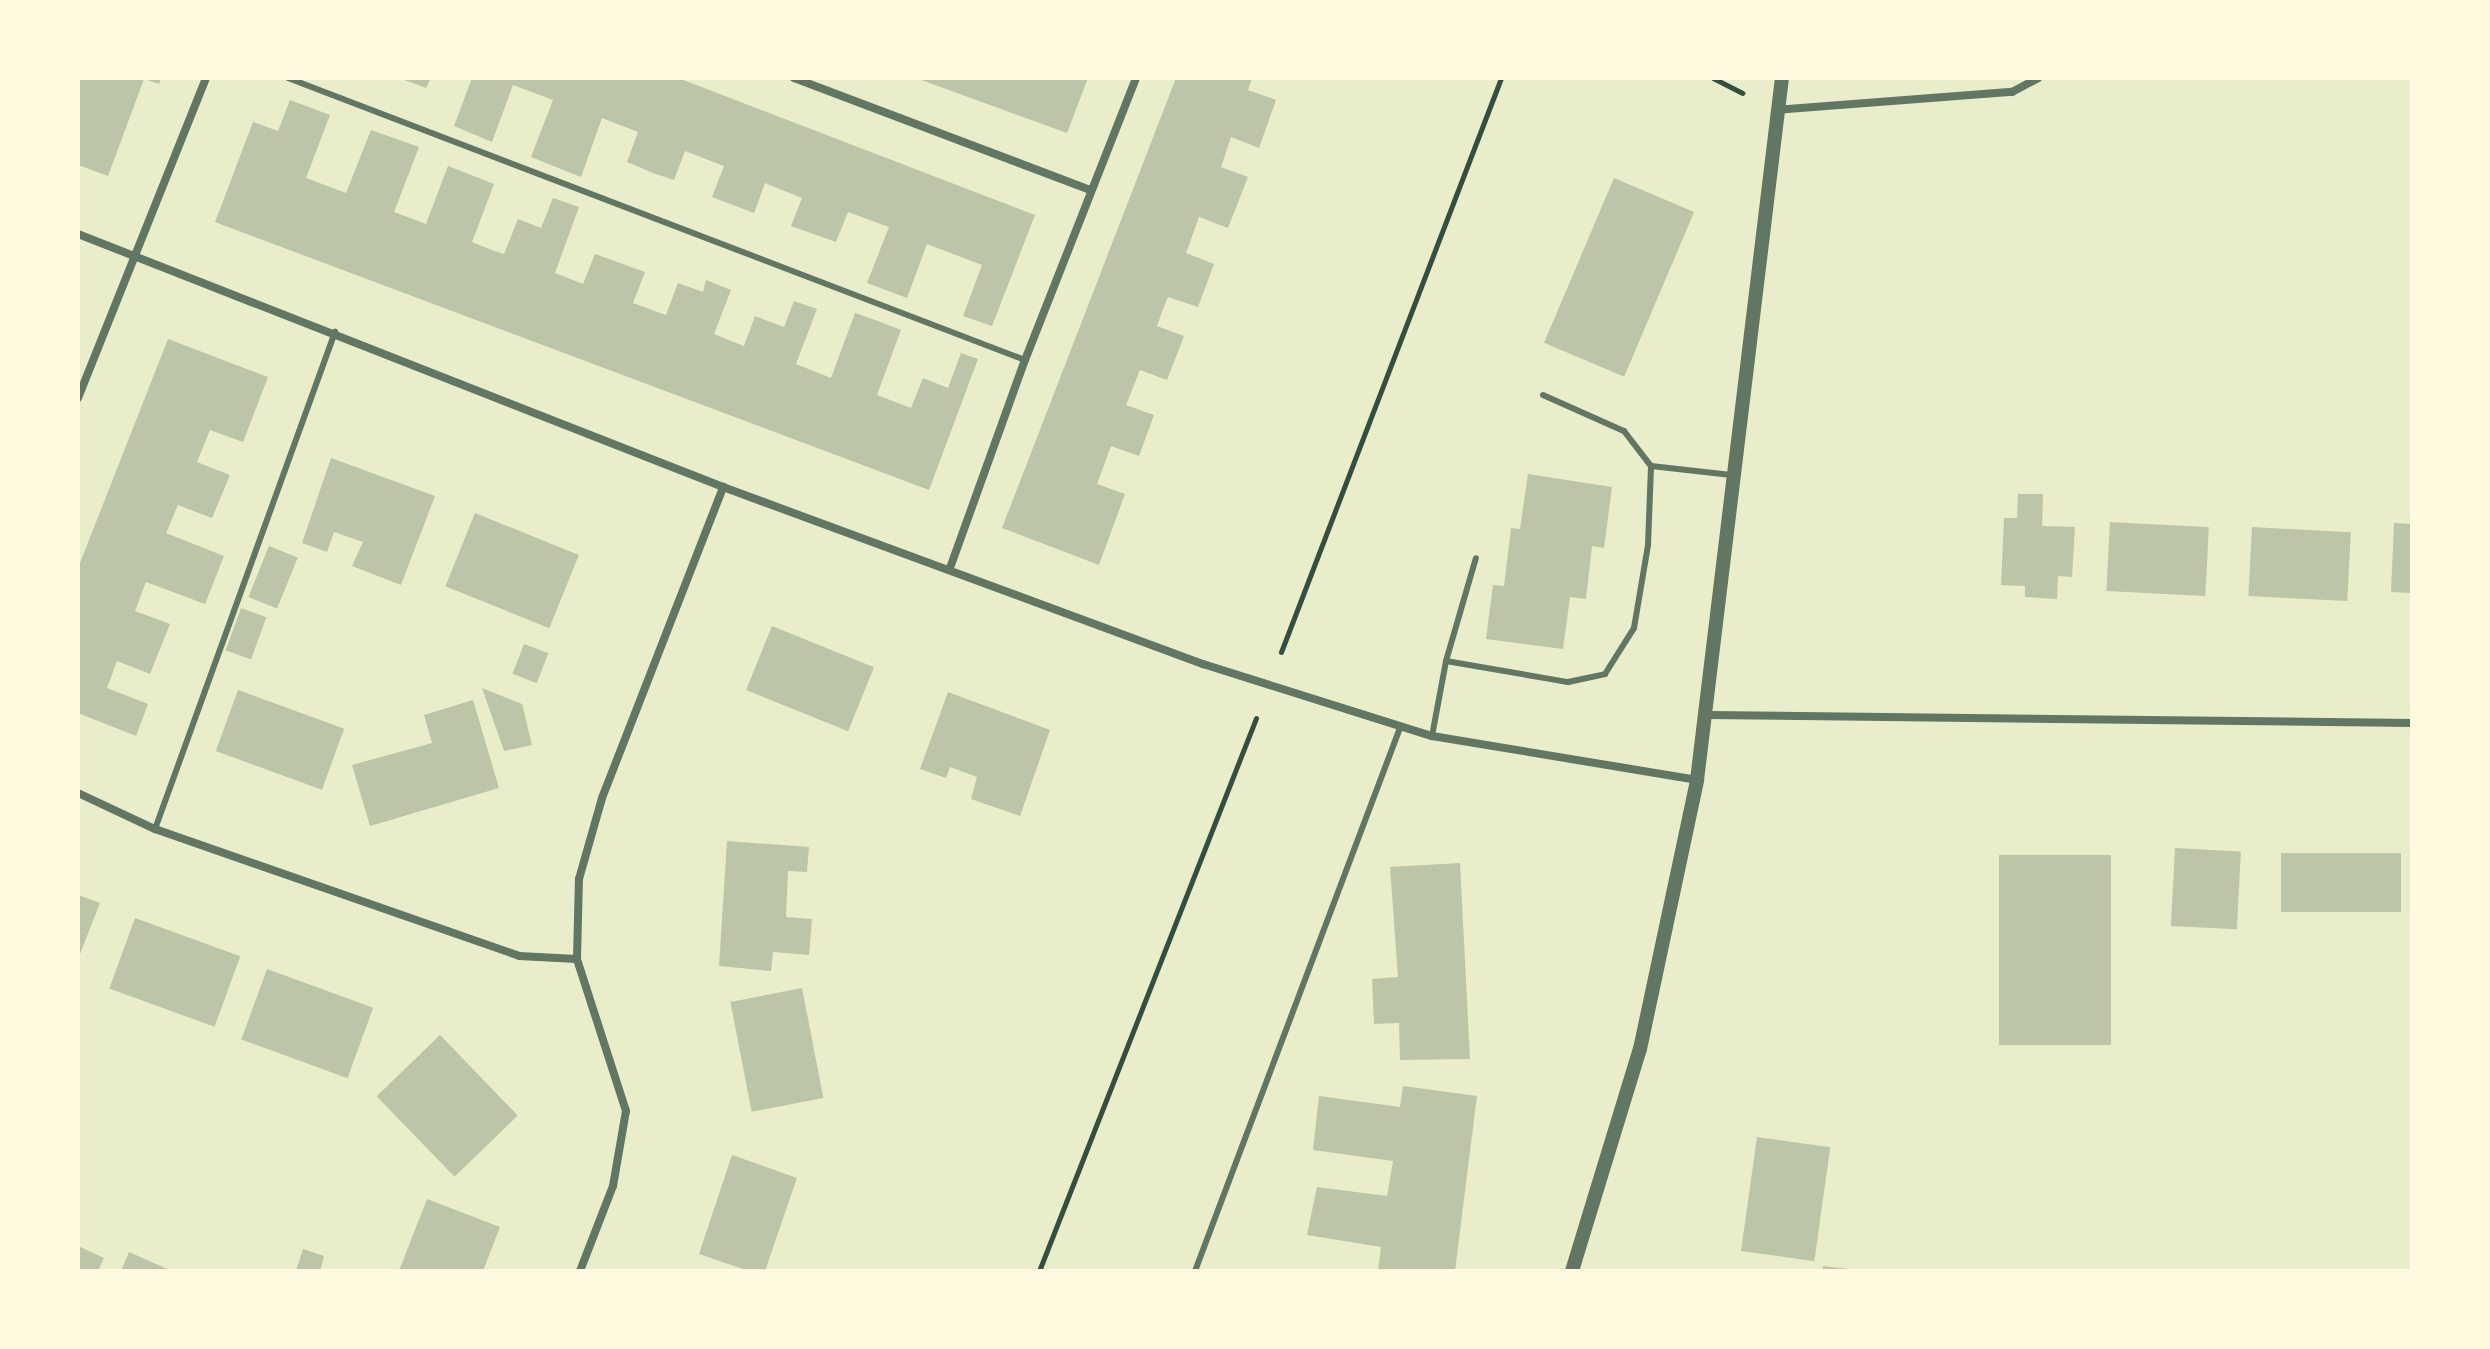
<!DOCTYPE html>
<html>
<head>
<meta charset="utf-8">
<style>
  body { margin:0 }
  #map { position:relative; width:2490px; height:1349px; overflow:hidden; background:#e9edc9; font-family:Jost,sans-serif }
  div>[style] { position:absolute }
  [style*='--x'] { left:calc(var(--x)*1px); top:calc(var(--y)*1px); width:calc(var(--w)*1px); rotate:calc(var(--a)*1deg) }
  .building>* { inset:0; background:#bcc5a7; transform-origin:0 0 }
  .path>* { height:5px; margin:-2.5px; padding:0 2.5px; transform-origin:2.5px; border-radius:2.5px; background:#344e41 }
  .service>* { height:6px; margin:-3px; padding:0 3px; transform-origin:3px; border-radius:3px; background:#617663 }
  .minor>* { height:8px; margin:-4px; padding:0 4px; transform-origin:4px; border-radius:4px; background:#617663 }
  .tertiary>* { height:14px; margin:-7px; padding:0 7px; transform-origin:7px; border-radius:7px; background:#617663 }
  span { translate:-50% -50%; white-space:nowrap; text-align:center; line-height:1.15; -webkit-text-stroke:6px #fefae0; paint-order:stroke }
  .frame { position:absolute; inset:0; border:80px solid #fefae0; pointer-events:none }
</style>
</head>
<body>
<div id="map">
  <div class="building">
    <div style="clip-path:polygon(78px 78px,161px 78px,159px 84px,144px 79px,108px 176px,78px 165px)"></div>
    <div style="clip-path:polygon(399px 78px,431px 78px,426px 88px)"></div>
    <div style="clip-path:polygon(472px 78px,678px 78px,1035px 215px,992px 326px,963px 316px,982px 265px,927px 244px,907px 298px,867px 283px,889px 227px,848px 212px,836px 242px,791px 226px,802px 198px,765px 183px,754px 213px,712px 197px,724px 166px,685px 151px,674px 180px,653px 173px,627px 162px,638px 132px,602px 118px,581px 177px,531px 157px,553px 100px,513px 85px,492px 142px,454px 126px)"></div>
    <div style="clip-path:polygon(916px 78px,1088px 78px,1067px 133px)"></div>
    <div style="clip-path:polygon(1176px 78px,1252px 78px,1248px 90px,1276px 100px,1259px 148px,1231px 137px,1221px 167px,1248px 177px,1228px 228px,1199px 217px,1186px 253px,1214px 264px,1198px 307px,1168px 297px,1163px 309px,1157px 326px,1184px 336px,1167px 380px,1140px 370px,1126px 405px,1154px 415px,1139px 456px,1111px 446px,1097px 484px,1125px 494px,1099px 565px,1002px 528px)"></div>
    <div style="clip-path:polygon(290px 100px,330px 115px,306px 178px,346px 193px,371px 130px,419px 147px,394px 212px,426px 224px,448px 166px,494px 184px,472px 242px,489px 249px,504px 254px,518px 219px,541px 228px,553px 198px,579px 207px,555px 273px,583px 284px,595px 254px,645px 272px,633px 303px,666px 315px,678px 283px,703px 292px,706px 280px,731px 290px,714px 334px,731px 341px,744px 346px,755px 316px,784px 327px,794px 301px,817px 309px,796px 364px,831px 378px,855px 313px,878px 321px,901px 330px,877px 395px,911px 408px,923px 378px,948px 388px,961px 353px,978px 359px,929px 490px,215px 222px,253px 122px,278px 131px)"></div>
    <div style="left:1614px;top:178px;width:87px;height:179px;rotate:23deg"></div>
    <div style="clip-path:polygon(168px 339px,268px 377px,243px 442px,210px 430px,197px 462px,230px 475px,212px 518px,178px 505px,166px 533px,224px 556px,205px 604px,146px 582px,135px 611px,170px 624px,150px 674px,117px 661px,107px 688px,148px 704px,136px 736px,78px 713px,78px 568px)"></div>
    <div style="clip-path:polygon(331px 458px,435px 496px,401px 585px,352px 566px,363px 542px,334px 532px,327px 552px,302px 543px)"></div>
    <div style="clip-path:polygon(1528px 474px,1612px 487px,1604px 548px,1592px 546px,1586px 599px,1570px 597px,1563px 649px,1486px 639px,1493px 585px,1504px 586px,1511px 528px,1520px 529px)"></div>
    <div style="clip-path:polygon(2018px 494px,2043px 494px,2042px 526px,2075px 527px,2072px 577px,2058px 576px,2057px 599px,2025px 597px,2025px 586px,2001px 585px,2004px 518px,2017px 518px)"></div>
    <div style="left:475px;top:513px;width:112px;height:79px;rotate:22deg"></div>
    <div style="left:2110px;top:522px;width:99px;height:69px;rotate:3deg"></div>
    <div style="clip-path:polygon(2394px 523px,2412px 524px,2412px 593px,2391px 592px)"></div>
    <div style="left:2252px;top:527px;width:99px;height:69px;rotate:3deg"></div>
    <div style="left:269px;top:546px;width:31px;height:55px;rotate:22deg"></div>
    <div style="left:241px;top:608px;width:27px;height:45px;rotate:20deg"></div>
    <div style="left:772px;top:626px;width:110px;height:69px;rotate:22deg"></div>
    <div style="left:524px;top:644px;width:26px;height:32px;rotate:21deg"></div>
    <div style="clip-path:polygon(482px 688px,522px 704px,532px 745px,504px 751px)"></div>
    <div style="left:238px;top:690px;width:113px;height:65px;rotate:20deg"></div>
    <div style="clip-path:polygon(948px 692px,1050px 730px,1020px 816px,971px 799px,977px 777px,950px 767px,946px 778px,920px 769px)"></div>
    <div style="clip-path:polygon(473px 700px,499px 788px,370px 826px,352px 765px,432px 743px,424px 715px)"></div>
    <div style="clip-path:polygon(727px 841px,809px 847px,807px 872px,788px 871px,786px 917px,812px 919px,809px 955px,773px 952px,771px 971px,719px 966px)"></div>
    <div style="left:2175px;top:848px;width:66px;height:78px;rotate:3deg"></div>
    <div style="left:2401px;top:853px;width:59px;height:120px;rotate:90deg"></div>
    <div style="left:1999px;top:855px;width:112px;height:190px"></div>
    <div style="clip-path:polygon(1460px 863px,1470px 1059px,1400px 1060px,1399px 1023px,1374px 1024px,1372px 979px,1398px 977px,1390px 867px)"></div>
    <div style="clip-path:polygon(78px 895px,100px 903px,78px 959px)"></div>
    <div style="left:135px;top:918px;width:112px;height:75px;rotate:20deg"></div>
    <div style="left:267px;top:969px;width:113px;height:75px;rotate:20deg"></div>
    <div style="left:802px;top:988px;width:112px;height:73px;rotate:79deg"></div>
    <div style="left:440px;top:1035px;width:112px;height:88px;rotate:46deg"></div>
    <div style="clip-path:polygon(1403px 1086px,1477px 1096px,1455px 1271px,1378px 1271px,1381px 1247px,1307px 1235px,1317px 1187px,1387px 1196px,1393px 1161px,1313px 1150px,1319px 1096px,1400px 1107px)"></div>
    <div style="left:1757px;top:1137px;width:74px;height:115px;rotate:8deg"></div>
    <div style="clip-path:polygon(732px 1155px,797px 1178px,765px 1271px,749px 1271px,699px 1254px)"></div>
    <div style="clip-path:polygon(427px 1199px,500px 1227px,483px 1271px,399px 1271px)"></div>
    <div style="clip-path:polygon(78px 1246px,104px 1258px,98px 1271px,78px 1271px)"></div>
    <div style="clip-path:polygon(303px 1249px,324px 1256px,320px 1271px,296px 1271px)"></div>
    <div style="clip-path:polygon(129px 1252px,172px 1271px,121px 1271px)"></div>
    <div style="clip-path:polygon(1823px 1266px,1849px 1269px,1849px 1271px,1823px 1271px)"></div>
  </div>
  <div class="path">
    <div style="--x:1713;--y:78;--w:33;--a:27"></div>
    <div style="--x:1281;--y:652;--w:615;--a:-69.03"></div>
    <div style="--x:1039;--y:1271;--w:594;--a:-68.57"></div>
  </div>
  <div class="service">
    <div style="--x:288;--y:78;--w:789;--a:20.94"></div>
    <div style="--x:1543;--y:395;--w:89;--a:24"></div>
    <div style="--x:1624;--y:431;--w:44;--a:52.4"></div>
    <div style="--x:1446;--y:661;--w:124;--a:9.8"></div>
    <div style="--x:1568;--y:682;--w:38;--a:-12"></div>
    <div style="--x:1605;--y:674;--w:54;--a:-57.8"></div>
    <div style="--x:1634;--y:628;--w:84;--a:-80.4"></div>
    <div style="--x:1648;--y:545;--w:79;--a:-87.8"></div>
    <div style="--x:1651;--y:466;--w:81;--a:6.4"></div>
    <div style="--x:1432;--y:736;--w:76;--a:-79.4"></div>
    <div style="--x:1446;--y:661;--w:107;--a:-73.8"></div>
    <div style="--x:155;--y:829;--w:529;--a:-70.09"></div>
    <div style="--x:1195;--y:1271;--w:580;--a:-69.32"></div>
  </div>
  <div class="minor">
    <div style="--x:794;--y:78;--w:316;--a:20.7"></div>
    <div style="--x:1776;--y:110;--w:237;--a:-4.4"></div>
    <div style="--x:2012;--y:92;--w:30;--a:-28"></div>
    <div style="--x:78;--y:234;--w:693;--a:21.42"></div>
    <div style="--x:723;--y:487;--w:512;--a:20.24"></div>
    <div style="--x:1203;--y:664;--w:240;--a:17.5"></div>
    <div style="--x:1432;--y:736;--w:269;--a:9.4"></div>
    <div style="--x:78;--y:398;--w:345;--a:-68.2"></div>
    <div style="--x:950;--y:568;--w:221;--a:-70.2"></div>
    <div style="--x:1025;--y:360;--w:303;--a:-68.5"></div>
    <div style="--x:1707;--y:715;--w:705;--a:0.65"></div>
    <div style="--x:78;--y:793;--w:85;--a:25.1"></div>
    <div style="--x:155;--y:829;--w:386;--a:19.2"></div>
    <div style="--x:519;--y:956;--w:58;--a:3"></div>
    <div style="--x:580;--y:1271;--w:91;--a:-68.8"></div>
    <div style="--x:613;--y:1186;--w:76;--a:-80.2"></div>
    <div style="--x:626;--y:1111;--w:160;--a:-107.9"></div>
    <div style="--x:577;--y:959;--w:80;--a:-88.6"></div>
    <div style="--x:579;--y:879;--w:84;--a:-74.1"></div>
    <div style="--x:602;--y:798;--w:334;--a:-68.7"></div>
  </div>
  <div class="tertiary">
    <div style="--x:1572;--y:1271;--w:232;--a:-73"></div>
    <div style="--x:1640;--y:1049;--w:275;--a:-78"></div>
    <div style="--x:1697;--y:780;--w:707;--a:-83.1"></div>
  </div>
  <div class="frame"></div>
</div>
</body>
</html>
